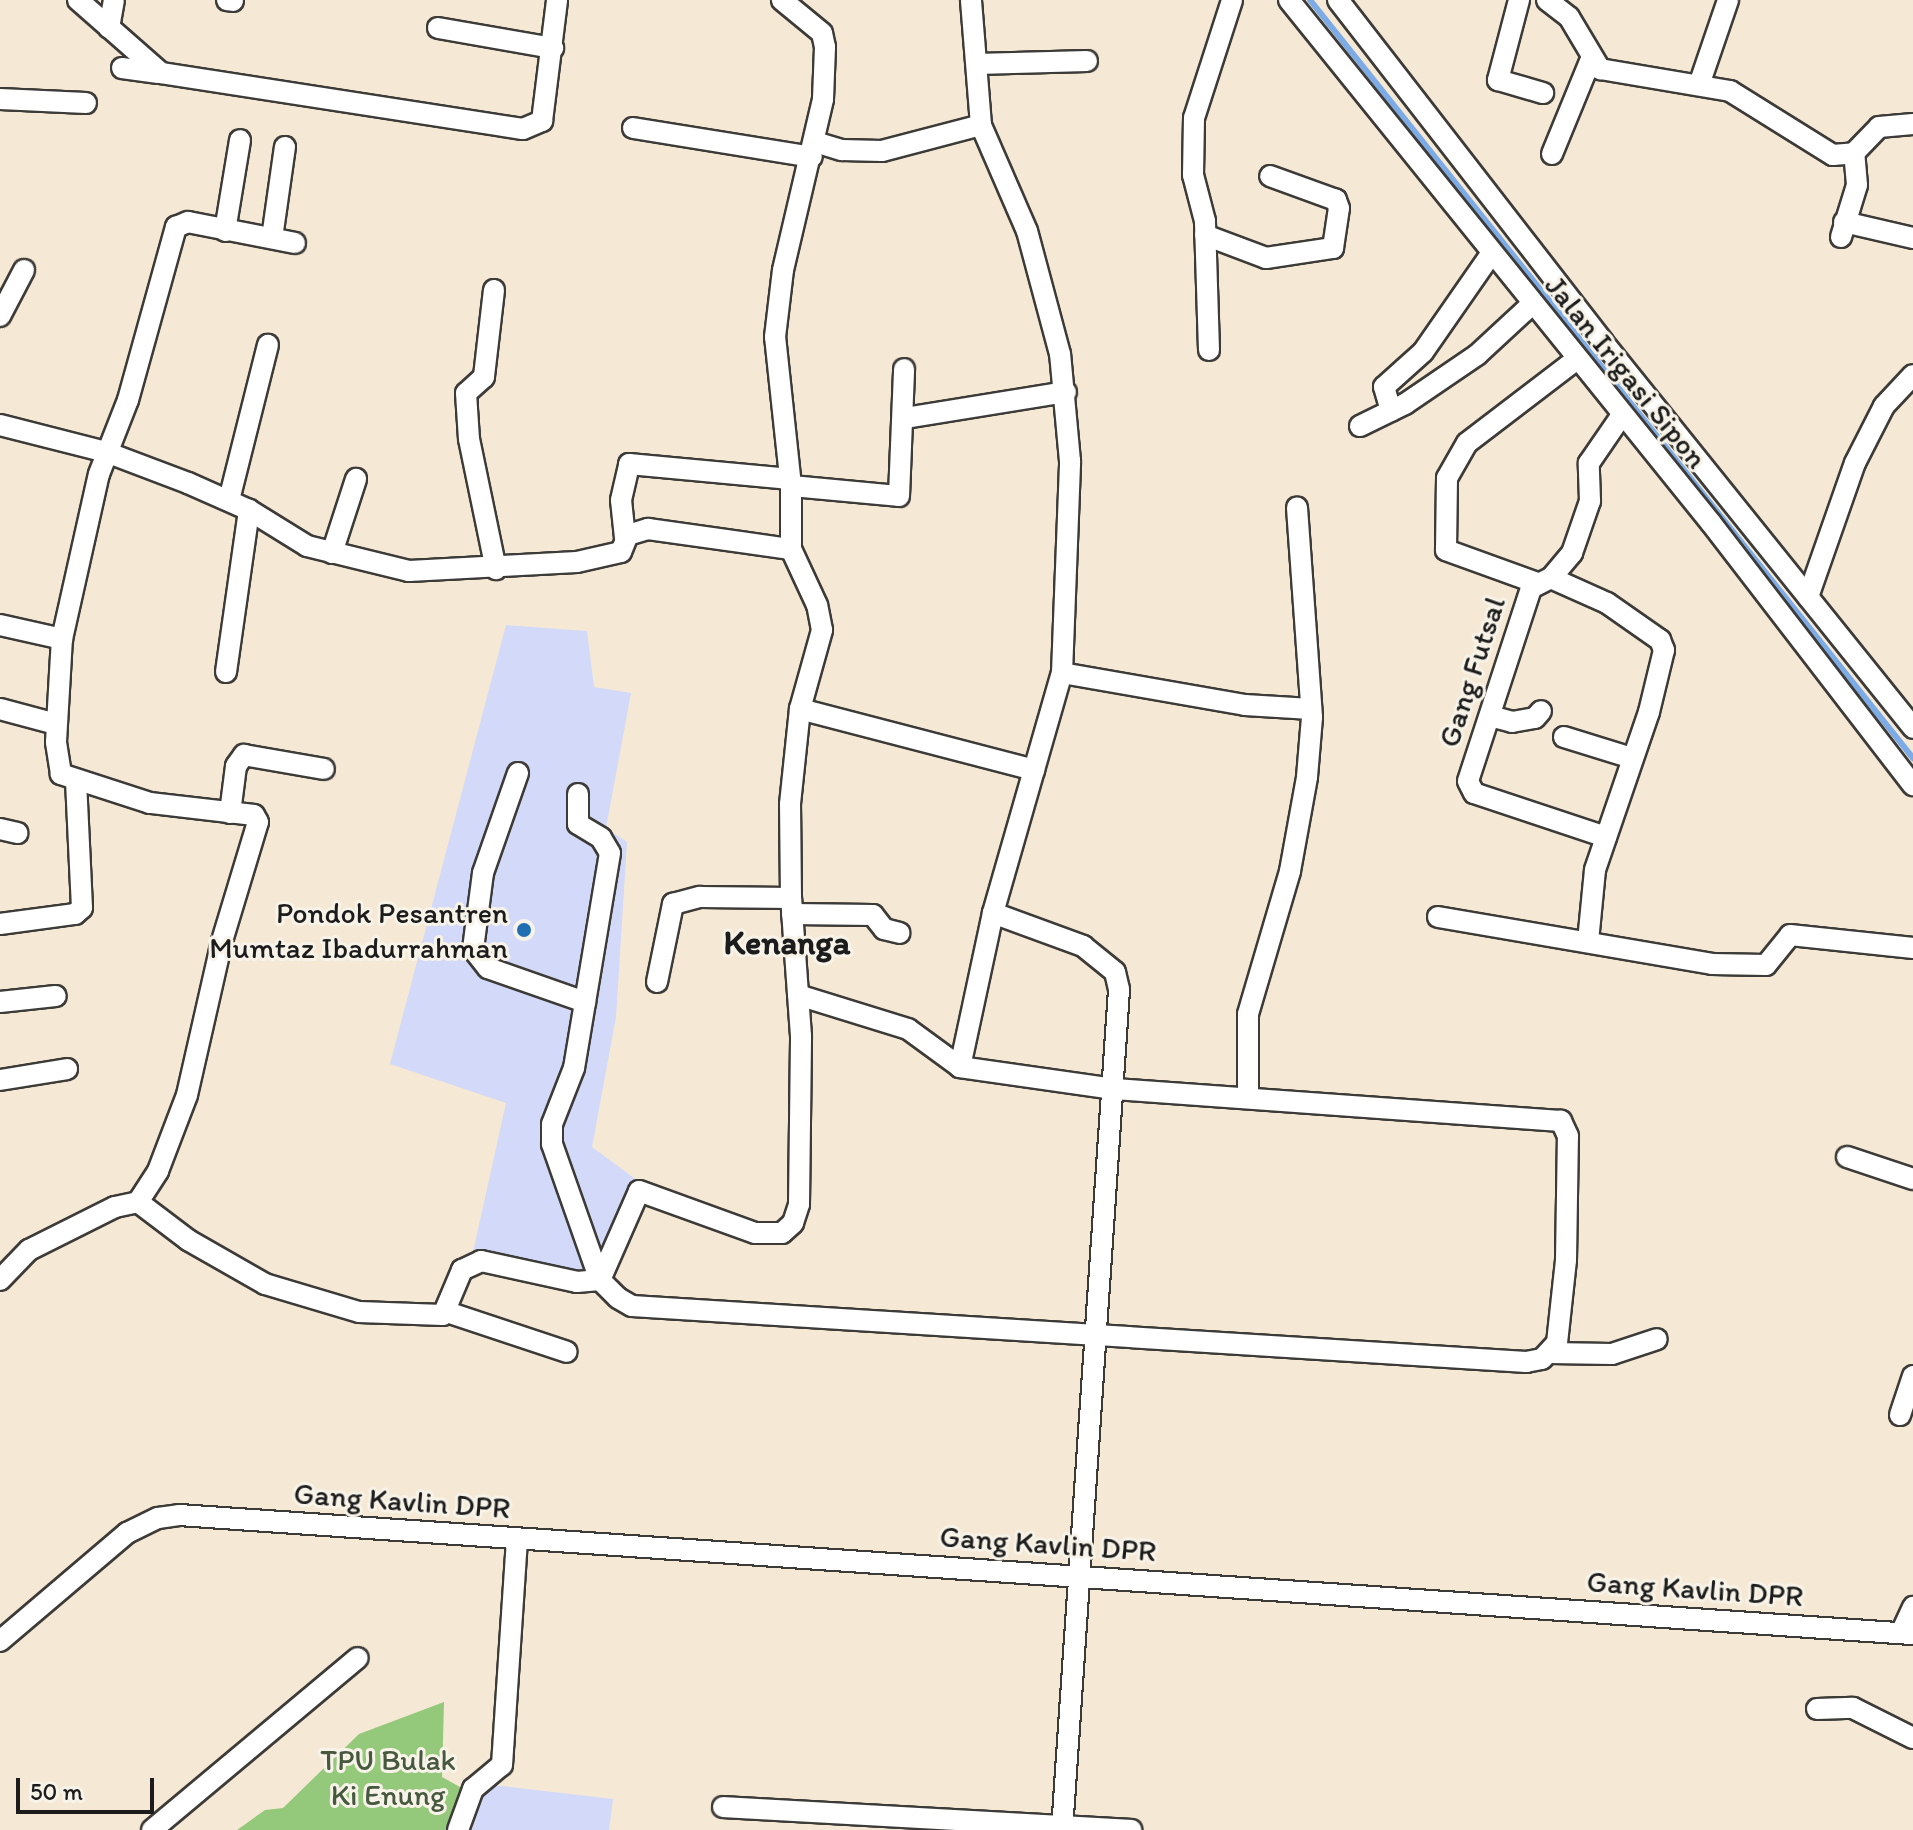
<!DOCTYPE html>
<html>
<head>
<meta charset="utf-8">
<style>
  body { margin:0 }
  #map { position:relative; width:1913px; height:1830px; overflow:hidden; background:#f5e9d5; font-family:Itim,sans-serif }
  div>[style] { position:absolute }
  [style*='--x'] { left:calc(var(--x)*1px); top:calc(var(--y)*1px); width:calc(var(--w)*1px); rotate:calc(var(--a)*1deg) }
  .built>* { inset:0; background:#d2d9f9 }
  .green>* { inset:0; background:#94c87a }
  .stream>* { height:6px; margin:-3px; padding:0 3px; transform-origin:3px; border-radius:3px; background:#7dabe6 }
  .roads { filter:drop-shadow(2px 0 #3d3b38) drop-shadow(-2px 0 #3d3b38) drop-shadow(0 2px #3d3b38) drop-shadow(0 -2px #3d3b38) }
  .minor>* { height:20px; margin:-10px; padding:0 10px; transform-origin:10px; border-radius:10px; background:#fff }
  .dots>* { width:22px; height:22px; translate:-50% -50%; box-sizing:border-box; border:4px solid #f7f3e8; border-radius:50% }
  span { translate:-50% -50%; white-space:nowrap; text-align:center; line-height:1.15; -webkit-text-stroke:6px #f7f3e8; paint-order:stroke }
  .street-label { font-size:30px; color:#1c1c1c }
  .poi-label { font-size:30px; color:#1c1c1c }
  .right { translate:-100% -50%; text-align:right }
  .park-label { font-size:30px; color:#46583d }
  .quarter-label { font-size:34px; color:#1c1c1c; font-weight:700 }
  .scale { position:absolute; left:16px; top:1778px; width:138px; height:36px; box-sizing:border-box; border:4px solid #1c1c1c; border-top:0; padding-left:10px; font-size:24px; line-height:28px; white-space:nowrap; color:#1c1c1c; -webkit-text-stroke:6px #f7f3e8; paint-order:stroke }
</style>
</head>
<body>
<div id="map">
  <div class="built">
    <div style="clip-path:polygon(506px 625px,587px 631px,594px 687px,631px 693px,606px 828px,627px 842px,616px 1017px,592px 1147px,634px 1178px,604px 1258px,591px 1277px,473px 1252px,506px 1103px,390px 1064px)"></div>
    <div style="clip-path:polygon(477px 1783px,613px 1799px,609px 1830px,461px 1830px)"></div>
  </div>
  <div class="green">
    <div style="clip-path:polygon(444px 1702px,442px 1777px,469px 1792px,454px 1830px,237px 1830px,265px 1810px,283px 1808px,359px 1734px)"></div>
  </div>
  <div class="stream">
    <div style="--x:1310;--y:0;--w:969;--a:51.5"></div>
  </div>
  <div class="roads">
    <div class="minor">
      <div style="--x:78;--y:0;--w:111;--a:41.3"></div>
      <div style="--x:161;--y:73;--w:366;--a:8.8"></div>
      <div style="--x:523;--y:129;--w:21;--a:-23"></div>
      <div style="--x:542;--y:121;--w:122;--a:-82.9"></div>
      <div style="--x:227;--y:0;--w:6;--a:9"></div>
      <div style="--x:1289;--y:0;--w:672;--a:51.1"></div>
      <div style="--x:1711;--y:523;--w:331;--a:52.4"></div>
      <div style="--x:1338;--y:0;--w:433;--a:52.2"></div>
      <div style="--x:1603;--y:342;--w:495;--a:51.2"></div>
      <div style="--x:1519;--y:0;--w:83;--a:104.7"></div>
      <div style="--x:1498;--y:80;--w:47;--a:16.1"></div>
      <div style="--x:1547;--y:0;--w:28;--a:38"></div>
      <div style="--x:1569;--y:17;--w:61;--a:59.2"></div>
      <div style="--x:1600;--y:69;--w:132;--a:9.6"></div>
      <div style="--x:1730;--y:91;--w:121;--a:31.9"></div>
      <div style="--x:1833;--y:155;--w:21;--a:-5"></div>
      <div style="--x:1854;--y:153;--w:36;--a:-46"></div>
      <div style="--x:1879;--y:127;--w:34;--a:-5"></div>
      <div style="--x:109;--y:28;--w:28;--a:-80"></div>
      <div style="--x:438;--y:28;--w:117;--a:9.9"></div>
      <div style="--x:977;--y:64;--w:110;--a:-1.6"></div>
      <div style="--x:122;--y:68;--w:35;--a:8"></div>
      <div style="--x:1700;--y:82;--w:87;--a:-71.1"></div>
      <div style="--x:0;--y:99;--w:86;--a:2.7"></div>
      <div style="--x:633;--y:128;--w:181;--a:9.2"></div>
      <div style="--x:815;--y:142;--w:28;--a:17"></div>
      <div style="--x:842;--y:150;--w:40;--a:1.4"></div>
      <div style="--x:882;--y:151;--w:102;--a:-14.7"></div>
      <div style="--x:1552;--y:154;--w:103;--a:-67.7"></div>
      <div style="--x:1844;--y:222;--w:71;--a:13.1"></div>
      <div style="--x:225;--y:231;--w:92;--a:-80.6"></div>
      <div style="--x:1205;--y:235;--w:65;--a:20.7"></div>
      <div style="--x:1266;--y:258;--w:68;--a:-8.5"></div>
      <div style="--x:1333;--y:248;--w:40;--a:-81.5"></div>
      <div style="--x:1339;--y:208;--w:9;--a:-111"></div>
      <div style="--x:1336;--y:200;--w:70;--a:-160"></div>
      <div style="--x:1841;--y:237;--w:54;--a:-72.9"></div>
      <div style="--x:1857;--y:185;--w:32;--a:-95"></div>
      <div style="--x:272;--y:238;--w:92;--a:-81.9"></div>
      <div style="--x:494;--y:290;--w:88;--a:96.6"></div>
      <div style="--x:484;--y:377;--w:24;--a:138"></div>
      <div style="--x:466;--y:393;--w:46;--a:86.3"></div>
      <div style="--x:469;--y:439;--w:133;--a:78.3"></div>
      <div style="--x:0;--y:316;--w:52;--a:-62.4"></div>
      <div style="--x:1209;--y:350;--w:129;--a:-91.8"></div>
      <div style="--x:1205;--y:221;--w:48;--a:-104.6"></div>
      <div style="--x:1193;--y:175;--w:57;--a:-89"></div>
      <div style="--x:1194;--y:118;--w:124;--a:-72.1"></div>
      <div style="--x:1391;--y:411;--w:25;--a:-106"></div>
      <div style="--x:1384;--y:387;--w:52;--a:-41.9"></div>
      <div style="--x:1423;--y:352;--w:119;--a:-55.2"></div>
      <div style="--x:905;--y:418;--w:163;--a:-9.2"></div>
      <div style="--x:0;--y:425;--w:109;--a:14.3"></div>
      <div style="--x:106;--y:452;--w:88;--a:20.7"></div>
      <div style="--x:188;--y:483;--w:67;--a:23.9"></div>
      <div style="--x:249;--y:510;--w:68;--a:31.8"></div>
      <div style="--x:307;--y:546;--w:105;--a:13.8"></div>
      <div style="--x:409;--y:571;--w:168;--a:-3.1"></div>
      <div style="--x:577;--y:562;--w:45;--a:-12.8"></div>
      <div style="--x:621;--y:552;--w:18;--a:-68"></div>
      <div style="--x:628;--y:535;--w:21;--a:-17"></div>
      <div style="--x:648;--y:529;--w:144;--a:8"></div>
      <div style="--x:1360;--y:426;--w:50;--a:-26.1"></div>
      <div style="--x:1405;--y:404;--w:87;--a:-34.2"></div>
      <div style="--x:1477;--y:355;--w:75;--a:-42.8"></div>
      <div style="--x:791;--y:486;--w:108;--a:5.3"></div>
      <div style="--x:899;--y:496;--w:127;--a:-87.7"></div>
      <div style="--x:229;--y:500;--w:160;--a:-75.9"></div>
      <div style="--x:625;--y:538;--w:38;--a:-96"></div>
      <div style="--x:621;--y:500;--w:37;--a:-77"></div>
      <div style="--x:629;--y:464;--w:162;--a:5.3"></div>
      <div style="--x:332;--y:553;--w:78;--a:-72"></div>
      <div style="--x:1551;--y:578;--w:61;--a:24.1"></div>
      <div style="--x:1607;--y:603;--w:65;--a:34.9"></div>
      <div style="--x:1660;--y:640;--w:11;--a:68"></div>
      <div style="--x:1664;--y:650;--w:64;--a:103.6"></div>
      <div style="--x:1649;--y:712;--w:167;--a:108.9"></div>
      <div style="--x:1595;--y:870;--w:72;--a:95.6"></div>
      <div style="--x:1537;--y:583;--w:97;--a:-160.1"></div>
      <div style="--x:1446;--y:550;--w:72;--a:-89.2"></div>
      <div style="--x:1447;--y:478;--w:40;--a:-60.3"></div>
      <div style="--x:1467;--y:443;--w:138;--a:-37.4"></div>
      <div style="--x:1808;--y:597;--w:142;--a:-70.7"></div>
      <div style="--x:1855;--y:463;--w:64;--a:-63"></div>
      <div style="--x:1884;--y:406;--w:42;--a:-46.9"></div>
      <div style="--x:0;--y:625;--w:64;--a:12.7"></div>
      <div style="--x:226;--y:672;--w:164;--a:-81.9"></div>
      <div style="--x:1062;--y:673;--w:186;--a:9.9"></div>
      <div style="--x:1245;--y:705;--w:66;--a:3.5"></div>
      <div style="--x:0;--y:709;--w:58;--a:15"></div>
      <div style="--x:800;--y:709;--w:242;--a:14.6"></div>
      <div style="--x:1490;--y:716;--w:23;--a:15"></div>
      <div style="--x:1512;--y:722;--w:23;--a:-10"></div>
      <div style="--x:1535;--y:718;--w:9;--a:-49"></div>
      <div style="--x:1564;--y:737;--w:71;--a:17.2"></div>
      <div style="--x:518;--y:773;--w:106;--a:109.3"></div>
      <div style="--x:483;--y:873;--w:77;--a:97.5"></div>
      <div style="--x:473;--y:949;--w:24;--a:52"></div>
      <div style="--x:488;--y:968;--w:103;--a:19.3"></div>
      <div style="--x:578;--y:794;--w:30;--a:90"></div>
      <div style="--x:578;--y:824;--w:27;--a:31"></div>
      <div style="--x:601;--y:838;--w:17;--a:59"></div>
      <div style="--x:610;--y:853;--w:218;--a:99.5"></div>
      <div style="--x:574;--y:1068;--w:60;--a:111.4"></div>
      <div style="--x:552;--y:1124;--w:20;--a:90"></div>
      <div style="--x:552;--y:1144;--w:144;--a:70.6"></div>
      <div style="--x:600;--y:1280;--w:25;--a:45"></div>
      <div style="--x:618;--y:1298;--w:16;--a:30"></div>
      <div style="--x:632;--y:1306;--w:896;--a:3.58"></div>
      <div style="--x:1526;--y:1362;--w:16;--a:-11"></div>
      <div style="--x:1542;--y:1359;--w:22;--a:-47"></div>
      <div style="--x:1557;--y:1343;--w:83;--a:-83.8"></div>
      <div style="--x:1566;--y:1260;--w:124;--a:-89.1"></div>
      <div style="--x:1568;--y:1136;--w:17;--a:-115"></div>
      <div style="--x:1561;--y:1121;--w:448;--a:-175.9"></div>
      <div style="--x:1114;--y:1089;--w:156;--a:-171.9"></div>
      <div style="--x:960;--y:1067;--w:64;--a:-143.8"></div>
      <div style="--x:908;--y:1029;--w:115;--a:-162.8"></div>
      <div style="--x:230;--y:813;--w:47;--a:-82.7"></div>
      <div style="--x:236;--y:766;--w:14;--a:-54"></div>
      <div style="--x:244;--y:755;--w:81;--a:9.9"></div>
      <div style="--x:0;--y:829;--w:18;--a:13"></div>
      <div style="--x:1606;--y:837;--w:139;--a:-161.6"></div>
      <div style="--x:1474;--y:793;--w:13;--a:-117"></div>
      <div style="--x:1468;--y:781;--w:203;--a:-71.9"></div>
      <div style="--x:1531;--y:588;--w:22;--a:-27"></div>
      <div style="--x:1551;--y:578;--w:33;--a:-50"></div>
      <div style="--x:1572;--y:553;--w:55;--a:-70.9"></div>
      <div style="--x:1590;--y:501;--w:38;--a:-92"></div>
      <div style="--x:1589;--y:463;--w:58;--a:-55.5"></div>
      <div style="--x:993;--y:913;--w:96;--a:20.1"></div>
      <div style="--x:1083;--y:946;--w:41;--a:39.1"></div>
      <div style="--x:1115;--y:972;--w:18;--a:77"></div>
      <div style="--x:1119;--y:990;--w:842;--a:93.88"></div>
      <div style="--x:792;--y:914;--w:81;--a:0.7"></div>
      <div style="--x:873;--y:915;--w:18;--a:52"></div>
      <div style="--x:884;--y:929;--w:16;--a:14"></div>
      <div style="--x:1438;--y:917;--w:278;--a:9.7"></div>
      <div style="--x:1712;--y:964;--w:54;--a:1.1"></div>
      <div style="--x:1766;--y:965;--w:38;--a:-51"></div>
      <div style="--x:1790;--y:935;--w:124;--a:6"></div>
      <div style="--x:0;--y:924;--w:76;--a:-7.6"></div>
      <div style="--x:75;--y:914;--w:9;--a:-41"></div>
      <div style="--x:82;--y:908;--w:125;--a:-92.7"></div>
      <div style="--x:657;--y:982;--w:80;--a:-78.4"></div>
      <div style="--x:673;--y:904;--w:28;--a:-15"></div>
      <div style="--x:700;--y:897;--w:91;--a:0.6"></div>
      <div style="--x:0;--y:1002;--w:56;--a:-6.1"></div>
      <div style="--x:960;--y:1067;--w:157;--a:-77.9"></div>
      <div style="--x:993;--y:913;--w:250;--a:-74"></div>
      <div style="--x:1062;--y:673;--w:212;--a:-87.8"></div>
      <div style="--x:1070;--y:461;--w:107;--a:-95.3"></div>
      <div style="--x:1060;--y:354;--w:127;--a:-105"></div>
      <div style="--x:1027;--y:231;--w:116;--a:-113.5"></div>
      <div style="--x:981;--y:125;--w:125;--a:-94.6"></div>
      <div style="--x:0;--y:1080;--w:68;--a:-9.3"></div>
      <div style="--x:1248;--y:1098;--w:84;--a:-90"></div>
      <div style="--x:1248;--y:1014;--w:149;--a:-73.6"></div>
      <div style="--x:1290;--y:871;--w:96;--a:-79.7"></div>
      <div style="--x:1307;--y:777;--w:60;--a:-85.2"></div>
      <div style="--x:1312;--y:717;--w:210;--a:-94.1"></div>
      <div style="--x:1847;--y:1157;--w:70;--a:18.4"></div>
      <div style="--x:138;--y:1202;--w:63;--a:37.2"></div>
      <div style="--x:188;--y:1240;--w:89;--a:29.7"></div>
      <div style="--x:265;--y:1284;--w:98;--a:16.6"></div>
      <div style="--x:359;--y:1312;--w:84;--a:2"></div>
      <div style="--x:443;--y:1315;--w:49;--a:-67.1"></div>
      <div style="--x:462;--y:1270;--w:21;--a:-25"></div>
      <div style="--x:481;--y:1261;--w:98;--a:12.3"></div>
      <div style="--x:577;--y:1282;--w:23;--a:-5"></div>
      <div style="--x:0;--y:1280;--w:42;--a:-46"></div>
      <div style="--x:29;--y:1250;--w:96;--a:-26.6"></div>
      <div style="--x:115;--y:1207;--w:24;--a:-12"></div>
      <div style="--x:138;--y:1202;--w:37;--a:-57"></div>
      <div style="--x:158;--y:1171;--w:81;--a:-69.1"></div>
      <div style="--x:187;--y:1095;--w:158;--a:-77.2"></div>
      <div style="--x:222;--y:941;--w:124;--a:-73.2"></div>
      <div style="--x:258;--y:822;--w:8;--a:-120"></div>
      <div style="--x:254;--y:815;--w:105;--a:-173.4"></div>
      <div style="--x:150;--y:803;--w:94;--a:-162"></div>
      <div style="--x:61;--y:774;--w:32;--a:-99"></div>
      <div style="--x:56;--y:742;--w:103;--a:-86.7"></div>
      <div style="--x:62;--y:639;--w:169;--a:-77.4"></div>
      <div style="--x:99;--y:474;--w:79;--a:-68.6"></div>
      <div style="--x:128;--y:400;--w:180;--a:-74.5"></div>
      <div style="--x:176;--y:227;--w:13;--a:-23"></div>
      <div style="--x:188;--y:222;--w:109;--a:11.1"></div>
      <div style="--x:600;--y:1280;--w:97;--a:-66.3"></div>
      <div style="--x:639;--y:1191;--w:123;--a:19.9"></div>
      <div style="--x:755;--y:1233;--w:27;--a:0"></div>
      <div style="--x:782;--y:1233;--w:15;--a:-42"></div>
      <div style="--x:793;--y:1223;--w:20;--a:-72"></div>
      <div style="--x:799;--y:1204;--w:168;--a:-89.3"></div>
      <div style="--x:801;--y:1036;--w:138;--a:-94.1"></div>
      <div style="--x:791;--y:898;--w:94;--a:-90.6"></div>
      <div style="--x:790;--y:804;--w:96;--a:-84"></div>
      <div style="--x:800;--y:709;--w:82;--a:-74.4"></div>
      <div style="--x:822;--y:630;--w:25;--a:-101"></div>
      <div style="--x:817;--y:605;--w:62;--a:-114.9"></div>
      <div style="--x:791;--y:549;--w:63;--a:-90"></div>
      <div style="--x:791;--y:486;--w:150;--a:-96.1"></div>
      <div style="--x:775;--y:337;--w:67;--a:-83.2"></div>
      <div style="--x:783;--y:270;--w:176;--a:-76.8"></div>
      <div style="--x:823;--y:99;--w:52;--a:-87.8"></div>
      <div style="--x:825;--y:47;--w:14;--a:-102"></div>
      <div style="--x:822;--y:33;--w:52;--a:-140.5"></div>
      <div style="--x:447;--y:1312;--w:126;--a:18.4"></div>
      <div style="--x:1550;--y:1353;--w:62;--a:0.9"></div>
      <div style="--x:1612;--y:1354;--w:47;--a:-18.4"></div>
      <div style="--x:1900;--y:1415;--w:41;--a:-71.6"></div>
      <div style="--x:1901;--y:1633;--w:29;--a:-65"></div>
      <div style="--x:0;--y:1641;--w:167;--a:-40.4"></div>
      <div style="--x:127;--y:1533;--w:34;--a:-26"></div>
      <div style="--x:158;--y:1518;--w:21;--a:-8"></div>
      <div style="--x:179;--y:1515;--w:1738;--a:3.93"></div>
      <div style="--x:1817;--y:1709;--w:36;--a:-2"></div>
      <div style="--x:1853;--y:1708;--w:67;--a:26.6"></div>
      <div style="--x:723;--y:1807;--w:409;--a:3.2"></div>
      <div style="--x:152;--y:1830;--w:268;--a:-39.9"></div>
      <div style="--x:458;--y:1830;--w:44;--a:-69.9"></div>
      <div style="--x:473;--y:1789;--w:38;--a:-40"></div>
      <div style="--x:502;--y:1765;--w:226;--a:-86.2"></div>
    </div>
  </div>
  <div class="dots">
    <div style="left:524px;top:930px;background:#1f6fb2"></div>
  </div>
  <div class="street-label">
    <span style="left:1626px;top:372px;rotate:51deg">Jalan Irigasi Sipon</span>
    <span style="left:1472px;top:672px;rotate:-72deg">Gang Futsal</span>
    <span style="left:402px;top:1501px;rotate:4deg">Gang Kavlin DPR</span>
    <span style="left:1048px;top:1544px;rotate:4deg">Gang Kavlin DPR</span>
    <span style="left:1695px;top:1589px;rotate:4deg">Gang Kavlin DPR</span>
  </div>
  <div class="poi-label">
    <span class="right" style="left:508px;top:930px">Pondok Pesantren<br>Mumtaz Ibadurrahman</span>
  </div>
  <div class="park-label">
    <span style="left:388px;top:1777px">TPU Bulak<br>Ki Enung</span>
  </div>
  <div class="quarter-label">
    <span style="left:787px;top:943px">Kenanga</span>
  </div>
  <div class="scale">50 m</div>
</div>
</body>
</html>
